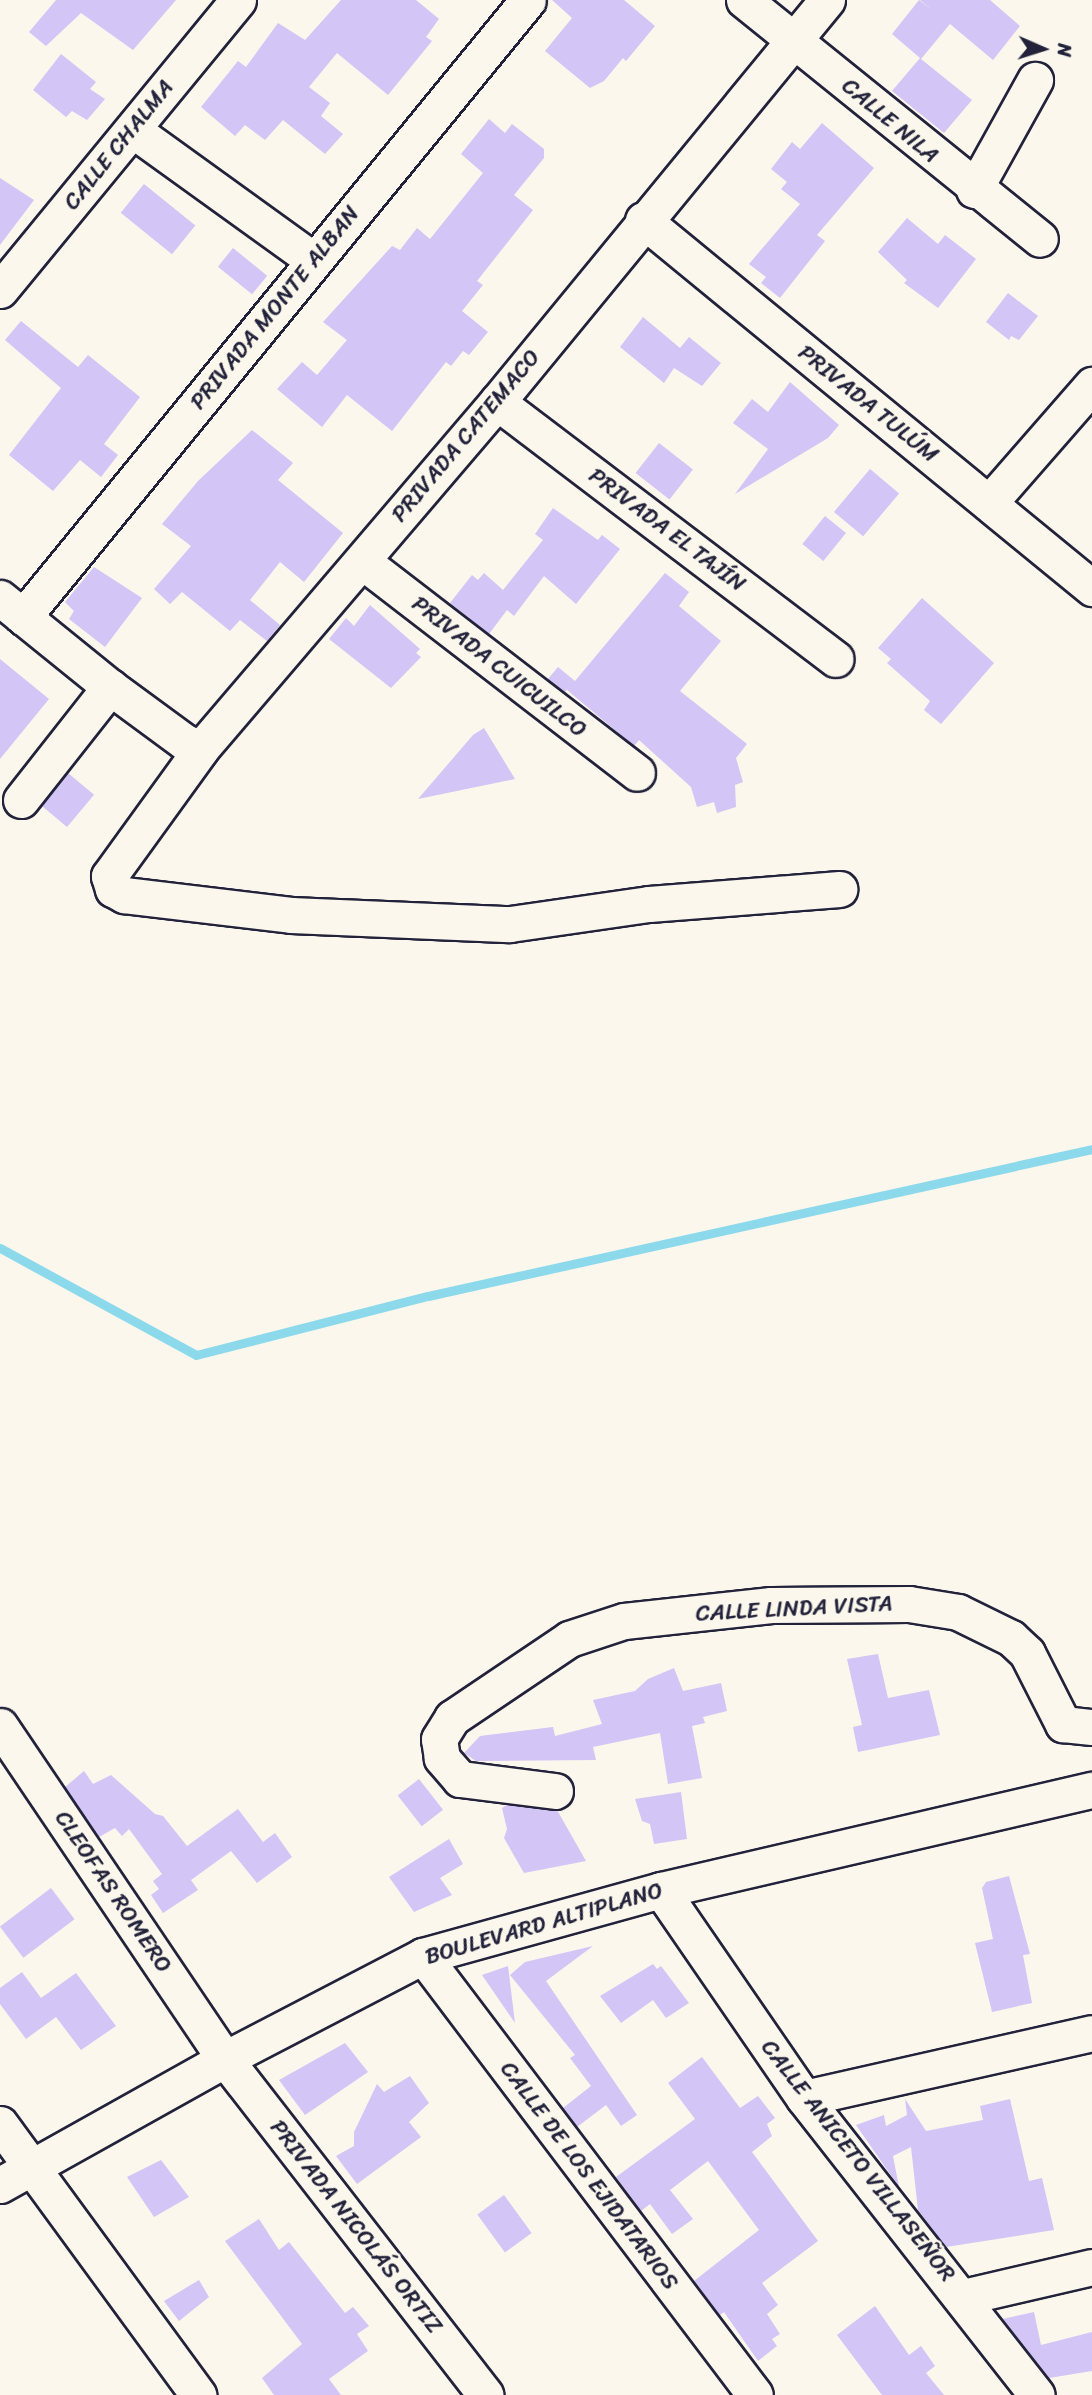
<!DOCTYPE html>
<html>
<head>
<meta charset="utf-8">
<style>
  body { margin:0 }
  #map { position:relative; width:1092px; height:2395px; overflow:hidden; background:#fbf7ec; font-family:Sriracha,sans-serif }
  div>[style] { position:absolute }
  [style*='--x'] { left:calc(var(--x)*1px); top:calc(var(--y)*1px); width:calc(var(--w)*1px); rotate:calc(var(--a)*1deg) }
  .stream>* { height:9px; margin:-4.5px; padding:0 4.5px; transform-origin:4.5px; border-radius:4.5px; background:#8cd9ec }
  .building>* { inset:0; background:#d3c5f6; transform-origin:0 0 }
  .roads { filter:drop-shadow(2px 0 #22223b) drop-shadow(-2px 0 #22223b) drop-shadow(0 2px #22223b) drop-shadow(0 -2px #22223b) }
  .minor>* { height:35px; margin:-17.5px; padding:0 17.5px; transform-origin:17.5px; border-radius:17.5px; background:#fbf7ec }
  span { translate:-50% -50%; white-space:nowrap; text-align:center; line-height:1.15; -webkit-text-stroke:5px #fbf7ec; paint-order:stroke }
  .street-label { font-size:23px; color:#22223b }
  .north { position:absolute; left:1008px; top:14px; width:70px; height:70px; -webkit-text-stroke:5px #fbf7ec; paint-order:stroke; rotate:93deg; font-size:19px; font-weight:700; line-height:28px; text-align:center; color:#22223b }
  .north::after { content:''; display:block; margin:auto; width:24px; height:32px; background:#22223b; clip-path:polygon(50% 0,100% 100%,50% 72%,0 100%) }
</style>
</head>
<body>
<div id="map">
  <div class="stream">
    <div style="--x:0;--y:1248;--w:223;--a:28.6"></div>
    <div style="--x:196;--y:1355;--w:239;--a:-14.3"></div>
    <div style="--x:428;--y:1296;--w:680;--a:-12.48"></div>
  </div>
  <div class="building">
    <div style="clip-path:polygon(56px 0,176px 0,133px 50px,81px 13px,46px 46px,29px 32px)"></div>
    <div style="clip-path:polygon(341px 0,416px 0,439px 19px,426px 37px,432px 41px,388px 95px,337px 53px,309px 87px,330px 103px,321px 116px,343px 134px,325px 154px,283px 120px,265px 140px,245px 125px,235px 136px,201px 107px,238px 61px,246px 67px,278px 23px,305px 40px)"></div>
    <div style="clip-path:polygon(552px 0,624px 0,655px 26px,626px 61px,623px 58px,604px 81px,590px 88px,545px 51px,572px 18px)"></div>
    <div style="clip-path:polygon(919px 0,932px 10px,920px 0,990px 0,1020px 26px,993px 60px,950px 24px,921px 59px,972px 100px,944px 133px,892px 91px,920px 58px,892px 34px)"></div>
    <div style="clip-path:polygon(61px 54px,96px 82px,90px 89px,105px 99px,87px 120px,72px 111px,66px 117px,33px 90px)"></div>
    <div style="clip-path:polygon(489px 119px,505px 133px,512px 124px,544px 149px,544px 158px,514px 195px,533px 210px,477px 281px,483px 285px,462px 311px,488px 332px,469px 355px,463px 351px,451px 366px,446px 362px,392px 431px,347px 395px,322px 427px,277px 389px,302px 362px,317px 375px,347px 340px,323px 322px,392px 246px,400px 250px,417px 228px,430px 239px,483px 173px,461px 154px)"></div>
    <div style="clip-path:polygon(822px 123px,874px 168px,817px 235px,825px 241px,780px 298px,761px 283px,766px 277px,749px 264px,800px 204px,781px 189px,787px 182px,771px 169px,792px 142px,800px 149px)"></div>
    <div style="clip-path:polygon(0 178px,34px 200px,0 245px)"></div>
    <div style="left:144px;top:184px;width:66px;height:37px;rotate:39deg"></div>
    <div style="clip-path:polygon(907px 218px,938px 244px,945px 235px,976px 259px,938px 308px,904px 283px,907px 280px,878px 252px)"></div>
    <div style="left:233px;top:248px;width:44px;height:24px;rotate:39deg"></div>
    <div style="clip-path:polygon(1008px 293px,1038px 316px,1019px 340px,1011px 336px,1009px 340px,986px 322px)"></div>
    <div style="clip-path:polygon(643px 317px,680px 348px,689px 337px,721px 363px,702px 386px,674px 368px,664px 383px,620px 347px)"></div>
    <div style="clip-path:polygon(21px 321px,78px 367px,88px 355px,140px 397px,104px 444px,118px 455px,101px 477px,80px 460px,53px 491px,9px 455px,61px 388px,5px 340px)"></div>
    <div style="clip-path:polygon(790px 382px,839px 425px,828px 438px,735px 494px,768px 449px,733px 423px,752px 399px,768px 412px)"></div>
    <div style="clip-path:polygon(252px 430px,293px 463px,278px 480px,343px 533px,304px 582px,280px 562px,250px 600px,280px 625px,267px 641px,240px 620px,230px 631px,182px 592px,170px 604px,154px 589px,191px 546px,162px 524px,198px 481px)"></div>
    <div style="left:659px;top:443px;width:43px;height:38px;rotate:38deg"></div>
    <div style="left:870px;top:469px;width:38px;height:56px;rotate:40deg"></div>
    <div style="clip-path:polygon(553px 508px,598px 540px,602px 535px,620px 549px,576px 604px,544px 576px,514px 616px,507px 610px,489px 634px,450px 603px,472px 575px,478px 580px,484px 573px,503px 590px,543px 540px,535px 534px)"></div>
    <div style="left:825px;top:516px;width:27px;height:36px;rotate:39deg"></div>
    <div style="clip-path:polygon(94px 567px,142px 598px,105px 647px,69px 619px,74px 611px,65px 602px)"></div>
    <div style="clip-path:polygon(665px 573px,689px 592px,679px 606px,721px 641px,680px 691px,747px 744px,736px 758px,743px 782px,735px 785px,736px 807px,717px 813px,714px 802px,697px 807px,691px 787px,639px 740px,634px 746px,567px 690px,570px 686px,565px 692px,548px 679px,558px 667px,575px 681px)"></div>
    <div style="clip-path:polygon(922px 598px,994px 663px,941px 724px,924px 710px,930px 701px,887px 663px,891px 659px,878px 648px)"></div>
    <div style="clip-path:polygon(370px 605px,420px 649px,416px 653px,421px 657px,391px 688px,329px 639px,346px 618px,354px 626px)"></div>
    <div style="clip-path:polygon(0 659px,49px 699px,0 759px)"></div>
    <div style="clip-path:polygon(484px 728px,515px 779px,418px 799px,473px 735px)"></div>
    <div style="left:68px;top:773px;width:34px;height:42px;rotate:40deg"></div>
    <div style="clip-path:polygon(878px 1654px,888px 1698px,929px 1690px,940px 1735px,858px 1752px,853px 1727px,862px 1725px,847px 1659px)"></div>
    <div style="clip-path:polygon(674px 1668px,683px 1691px,721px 1683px,727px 1711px,703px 1717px,705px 1723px,692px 1726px,702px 1778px,668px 1784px,660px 1733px,593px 1747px,596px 1760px,476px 1761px,464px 1753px,480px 1736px,553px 1727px,555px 1736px,602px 1724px,593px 1700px,635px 1691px,648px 1679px)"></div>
    <div style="clip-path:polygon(84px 1771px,93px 1784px,111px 1775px,155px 1814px,163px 1816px,187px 1846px,238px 1809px,263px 1842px,275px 1833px,292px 1857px,257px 1883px,231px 1851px,191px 1880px,198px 1890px,163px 1913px,151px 1895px,159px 1889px,153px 1881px,162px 1874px,129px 1829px,122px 1836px,115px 1828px,99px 1837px,65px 1787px)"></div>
    <div style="left:419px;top:1779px;width:39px;height:27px;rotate:52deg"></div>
    <div style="clip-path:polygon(681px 1792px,687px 1839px,654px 1844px,650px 1824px,642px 1821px,635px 1799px)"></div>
    <div style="clip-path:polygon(507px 1805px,557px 1810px,586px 1861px,524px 1873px,504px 1838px,507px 1829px,502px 1808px)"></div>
    <div style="clip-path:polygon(449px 1839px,463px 1864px,440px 1878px,452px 1895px,414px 1912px,389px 1877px)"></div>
    <div style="clip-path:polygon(1009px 1876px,1030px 1954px,1023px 1955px,1032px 2003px,992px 2012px,975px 1943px,993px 1939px,982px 1888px,986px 1882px)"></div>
    <div style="left:51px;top:1888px;width:39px;height:64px;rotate:53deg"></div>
    <div style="clip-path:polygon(593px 1946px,546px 1981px,637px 2115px,621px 2126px,606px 2105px,577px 2127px,563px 2108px,591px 2086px,570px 2058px,575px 2055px,510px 1975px,525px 1962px)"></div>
    <div style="clip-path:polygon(653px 1964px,657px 1969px,661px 1966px,689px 2003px,666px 2018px,653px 2000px,621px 2023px,600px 1996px)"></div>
    <div style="clip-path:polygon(508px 1966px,515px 2023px,482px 1975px)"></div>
    <div style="clip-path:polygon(22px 1972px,41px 1998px,76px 1973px,116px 2026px,81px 2050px,56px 2017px,26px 2039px,0 2004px,0 1988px)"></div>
    <div style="clip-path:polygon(345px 2043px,368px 2072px,305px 2115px,279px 2080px)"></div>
    <div style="clip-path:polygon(702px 2057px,740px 2108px,758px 2096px,775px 2118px,767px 2124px,772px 2136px,752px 2152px,818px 2241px,762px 2283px,778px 2305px,767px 2314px,780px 2334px,772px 2339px,777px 2346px,758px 2361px,724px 2312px,720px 2315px,694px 2281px,759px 2230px,708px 2161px,670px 2190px,693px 2219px,672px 2234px,650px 2204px,641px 2211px,616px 2177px,695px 2119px,668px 2083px)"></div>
    <div style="clip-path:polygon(410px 2076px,429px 2103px,409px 2122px,421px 2137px,357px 2184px,336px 2156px,354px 2146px,354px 2132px,377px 2084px,384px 2092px)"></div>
    <div style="clip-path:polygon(905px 2099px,926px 2131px,983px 2120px,980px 2106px,1010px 2099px,1029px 2181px,1042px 2178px,1054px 2230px,946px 2247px,918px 2210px,911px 2147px,893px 2156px,899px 2187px,856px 2125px,884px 2115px,886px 2126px,907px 2115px)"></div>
    <div style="clip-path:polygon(161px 2160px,189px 2197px,154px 2217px,127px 2177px)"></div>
    <div style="left:504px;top:2195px;width:47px;height:33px;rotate:54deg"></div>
    <div style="clip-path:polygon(259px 2219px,279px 2250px,289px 2242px,345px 2313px,353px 2307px,369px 2326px,357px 2334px,368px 2351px,329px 2379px,341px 2395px,274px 2395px,262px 2378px,302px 2344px,225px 2241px)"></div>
    <div style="clip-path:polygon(199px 2280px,209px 2297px,179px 2321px,164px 2301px)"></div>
    <div style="clip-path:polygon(875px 2306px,909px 2355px,921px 2346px,935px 2366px,926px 2373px,944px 2395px,882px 2395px,837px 2335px)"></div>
    <div style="clip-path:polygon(1034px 2312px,1041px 2345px,1092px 2332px,1092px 2371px,1049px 2378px,1003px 2319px)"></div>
  </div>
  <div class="roads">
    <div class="minor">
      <div style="--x:744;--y:0;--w:380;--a:38.9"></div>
      <div style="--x:827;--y:0;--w:520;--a:129.38"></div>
      <div style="--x:497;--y:402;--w:456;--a:130.5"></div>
      <div style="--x:201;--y:749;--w:157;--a:125.9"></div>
      <div style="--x:109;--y:876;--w:14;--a:73"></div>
      <div style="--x:113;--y:889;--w:13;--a:29"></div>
      <div style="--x:124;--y:895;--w:168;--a:6.8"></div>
      <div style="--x:291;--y:915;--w:219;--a:2.4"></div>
      <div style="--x:510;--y:924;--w:140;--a:-8.2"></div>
      <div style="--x:649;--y:904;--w:191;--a:-4.5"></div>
      <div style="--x:133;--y:130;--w:222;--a:35.8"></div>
      <div style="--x:974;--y:190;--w:126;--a:-61"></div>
      <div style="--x:643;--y:220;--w:581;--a:39.34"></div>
      <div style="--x:0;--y:290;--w:375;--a:-50.6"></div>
      <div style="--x:497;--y:402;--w:425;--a:37.2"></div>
      <div style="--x:989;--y:503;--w:157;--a:-48.9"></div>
      <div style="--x:362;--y:561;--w:347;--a:37.6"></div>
      <div style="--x:0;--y:598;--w:141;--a:39"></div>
      <div style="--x:110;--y:687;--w:93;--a:36.3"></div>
      <div style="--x:185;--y:742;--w:17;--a:24"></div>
      <div style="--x:23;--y:617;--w:797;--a:-50.7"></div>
      <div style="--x:21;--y:800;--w:144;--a:-51.8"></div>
      <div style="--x:0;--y:1726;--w:402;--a:56"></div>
      <div style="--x:225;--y:2059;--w:425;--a:52.2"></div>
      <div style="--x:555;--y:1791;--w:96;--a:-172.8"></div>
      <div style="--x:460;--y:1779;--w:28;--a:-131"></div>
      <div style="--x:442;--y:1758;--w:19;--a:-99"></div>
      <div style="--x:439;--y:1739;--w:25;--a:-58"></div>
      <div style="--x:452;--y:1718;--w:141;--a:-34"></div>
      <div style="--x:569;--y:1639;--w:58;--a:-18.1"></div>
      <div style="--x:624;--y:1621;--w:148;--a:-6.2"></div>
      <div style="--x:771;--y:1605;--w:138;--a:-0.4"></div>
      <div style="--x:909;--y:1604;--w:50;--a:9.3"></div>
      <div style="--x:958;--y:1612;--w:59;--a:26.1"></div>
      <div style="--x:1011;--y:1638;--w:22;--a:43"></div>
      <div style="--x:1027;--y:1653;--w:80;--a:63.1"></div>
      <div style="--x:1063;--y:1724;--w:29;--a:6"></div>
      <div style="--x:661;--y:1890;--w:252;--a:55.5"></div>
      <div style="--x:804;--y:2098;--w:377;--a:51.9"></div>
      <div style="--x:423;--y:1956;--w:550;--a:52.9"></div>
      <div style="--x:804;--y:2098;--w:295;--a:-12.7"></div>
      <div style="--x:0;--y:2124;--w:336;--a:53.8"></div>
      <div style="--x:0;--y:2185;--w:258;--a:-29.2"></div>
      <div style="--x:225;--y:2059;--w:223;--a:-27.5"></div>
      <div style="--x:423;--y:1956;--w:247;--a:-15.5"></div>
      <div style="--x:661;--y:1890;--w:442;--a:-13.1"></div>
      <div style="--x:963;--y:2297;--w:132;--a:-13.1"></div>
    </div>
  </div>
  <div class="street-label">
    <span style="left:890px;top:121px;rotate:40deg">CALLE NILA</span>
    <span style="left:119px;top:145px;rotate:-51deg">CALLE CHALMA</span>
    <span style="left:275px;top:308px;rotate:-51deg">PRIVADA MONTE ALBAN</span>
    <span style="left:868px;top:404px;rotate:39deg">PRIVADA TULÚM</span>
    <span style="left:466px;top:436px;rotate:-50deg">PRIVADA CATEMACO</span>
    <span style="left:667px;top:530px;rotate:37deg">PRIVADA EL TAJÍN</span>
    <span style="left:499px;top:667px;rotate:38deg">PRIVADA CUICUILCO</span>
    <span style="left:794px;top:1609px;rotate:-3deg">CALLE LINDA VISTA</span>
    <span style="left:113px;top:1892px;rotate:56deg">CLEOFAS ROMERO</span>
    <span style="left:544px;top:1924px;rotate:-16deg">BOULEVARD ALTIPLANO</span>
    <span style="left:858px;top:2161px;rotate:52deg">CALLE ANICETO VILLASEÑOR</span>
    <span style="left:589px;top:2176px;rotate:53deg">CALLE DE LOS EJIDATARIOS</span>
    <span style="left:356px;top:2227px;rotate:52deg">PRIVADA NICOLÁS ORTIZ</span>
  </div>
  <div class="north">N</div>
</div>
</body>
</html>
